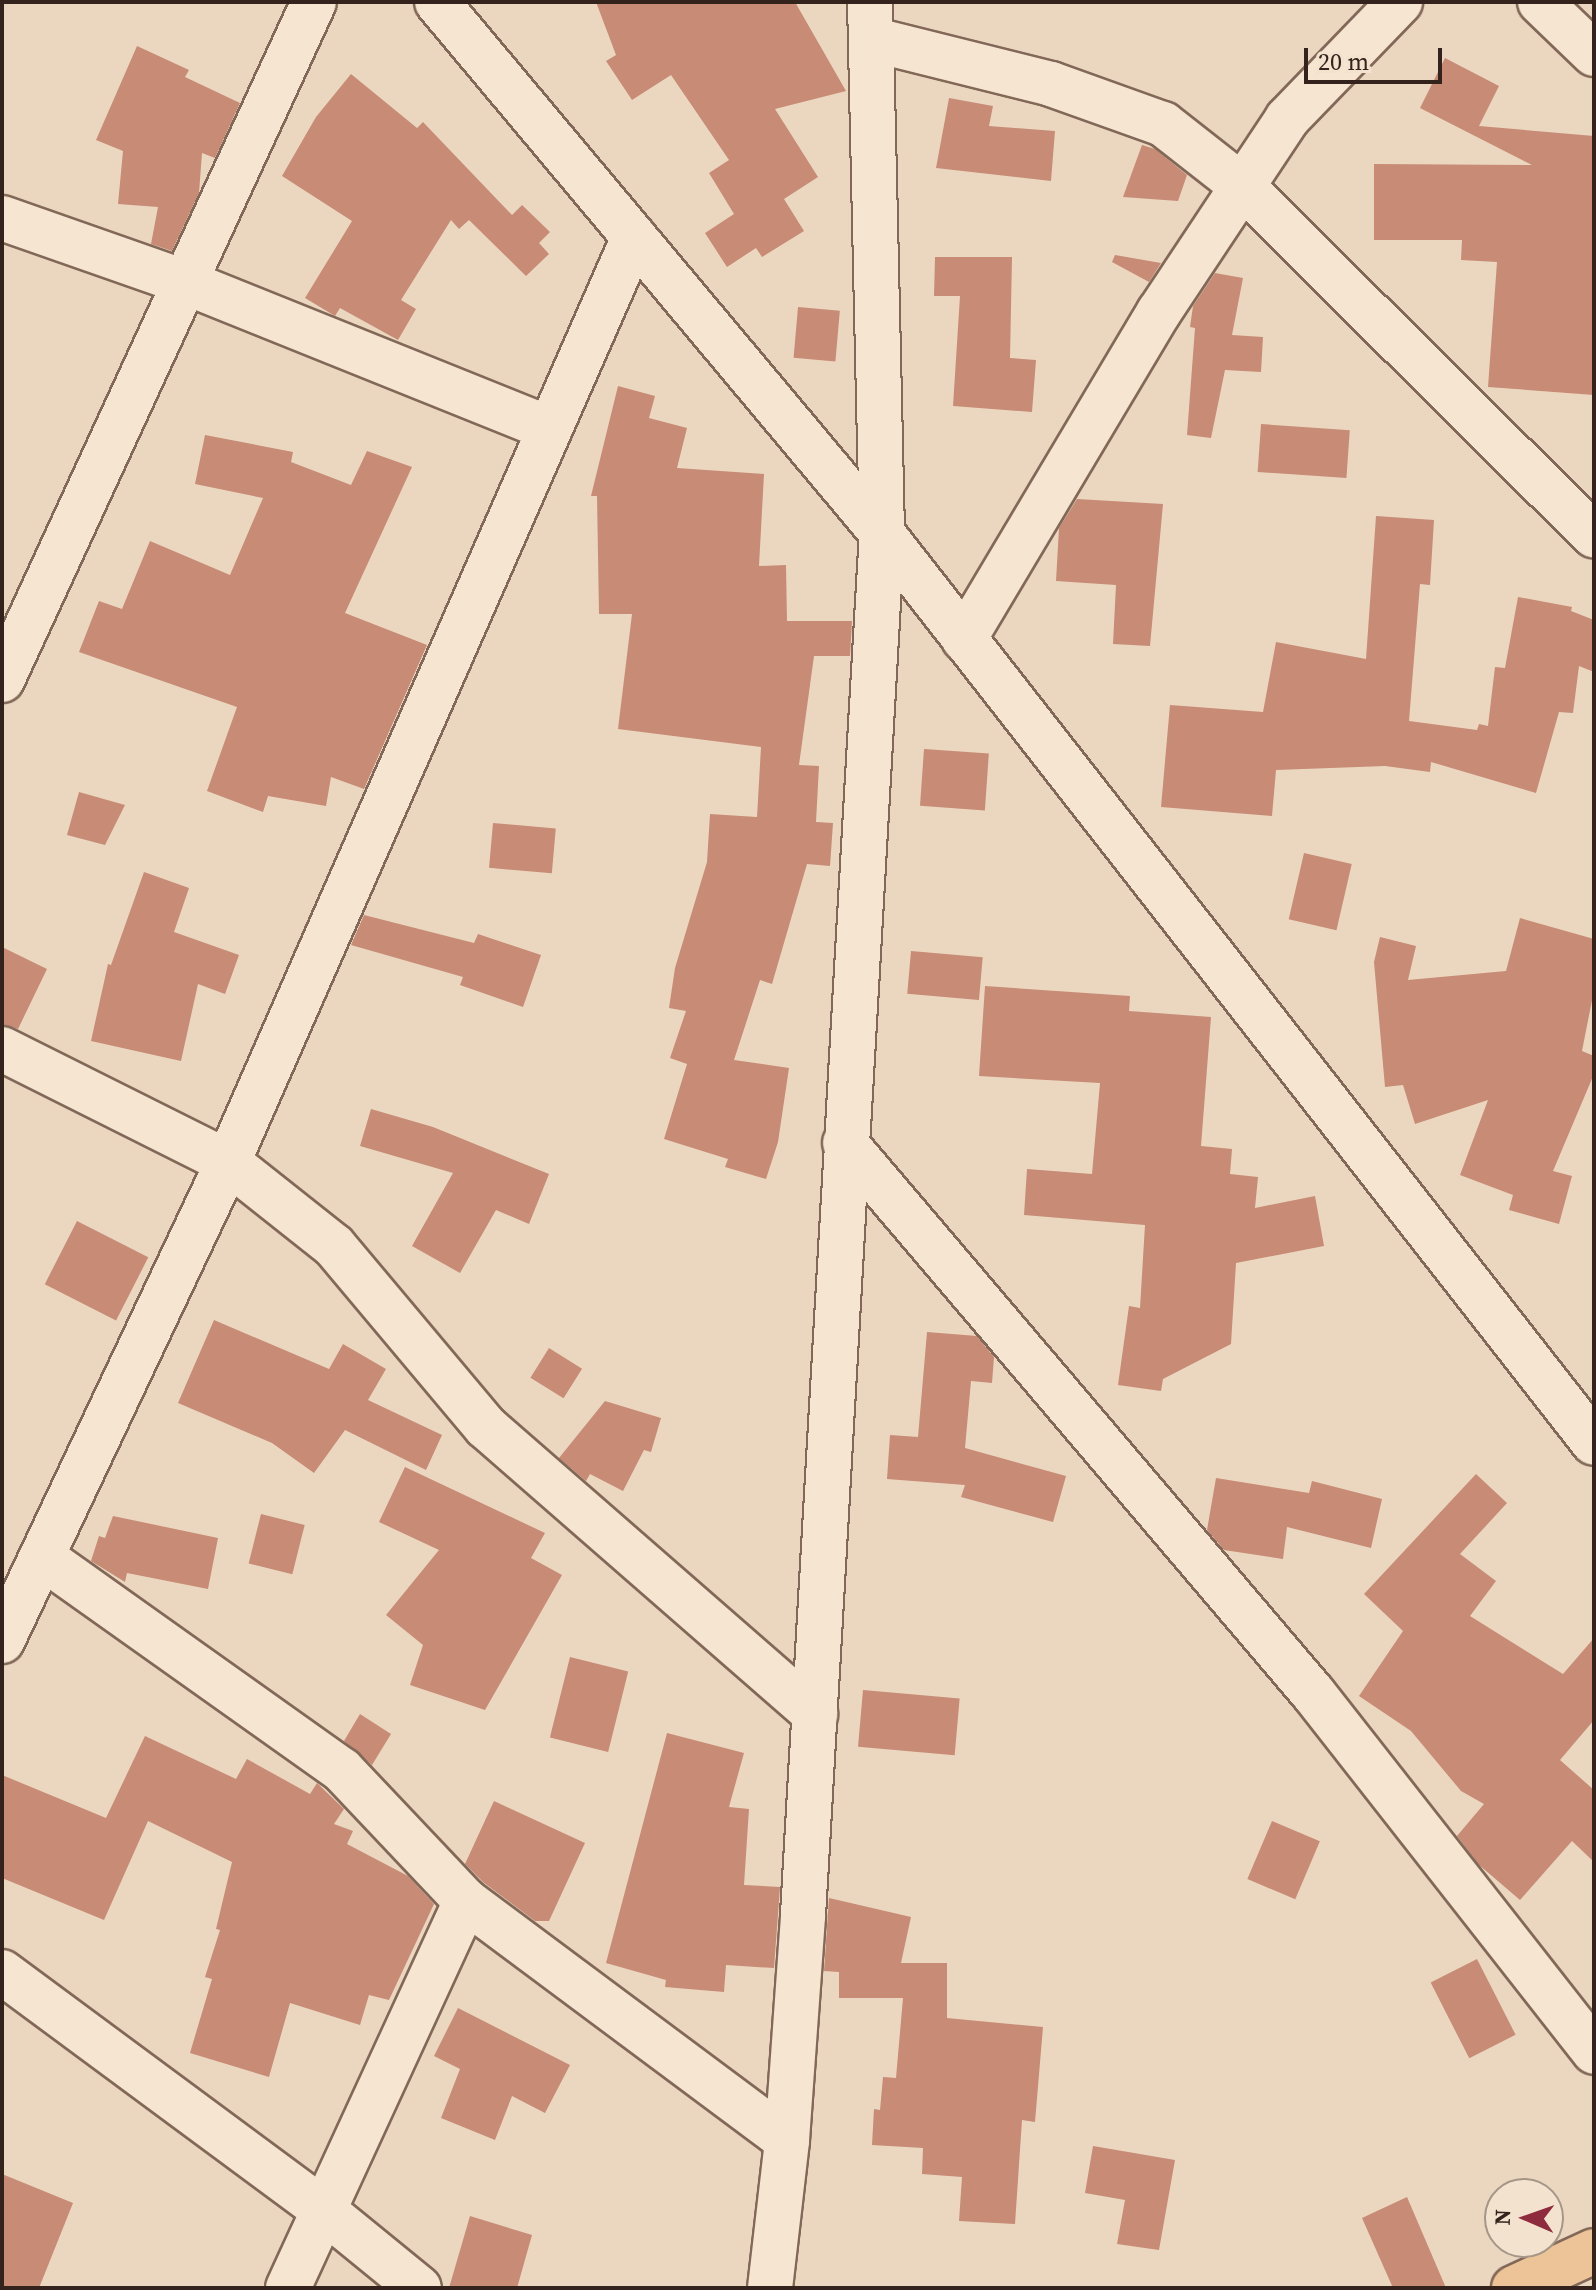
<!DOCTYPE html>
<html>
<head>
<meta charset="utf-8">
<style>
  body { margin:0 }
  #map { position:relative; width:1596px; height:2290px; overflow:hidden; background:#ebd7bf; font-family:"Source Serif 4",serif }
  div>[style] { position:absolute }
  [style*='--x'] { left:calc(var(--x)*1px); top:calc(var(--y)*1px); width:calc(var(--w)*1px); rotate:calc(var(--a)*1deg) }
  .building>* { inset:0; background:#c78b76; transform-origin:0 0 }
  .roads { filter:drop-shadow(2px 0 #826858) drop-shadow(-2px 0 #826858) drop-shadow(0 2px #826858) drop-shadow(0 -2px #826858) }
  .minor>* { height:44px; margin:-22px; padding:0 22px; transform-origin:22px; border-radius:22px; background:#f6e5d1 }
  .major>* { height:44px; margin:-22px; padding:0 22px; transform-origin:22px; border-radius:22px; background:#edc497 }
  span { translate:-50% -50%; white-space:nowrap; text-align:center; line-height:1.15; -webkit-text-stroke:8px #f3e2ce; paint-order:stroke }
  .frame { position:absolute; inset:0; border:4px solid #33231c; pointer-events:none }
  .north { position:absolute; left:1484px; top:2178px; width:80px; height:80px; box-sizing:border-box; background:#f3e2ce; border:2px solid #a69687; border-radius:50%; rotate:272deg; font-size:22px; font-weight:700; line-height:32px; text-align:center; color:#33231c }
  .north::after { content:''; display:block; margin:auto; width:28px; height:36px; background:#8e2c3d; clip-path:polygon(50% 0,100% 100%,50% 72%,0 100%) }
  .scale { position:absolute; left:1304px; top:48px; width:138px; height:36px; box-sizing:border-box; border:4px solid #33231c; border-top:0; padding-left:10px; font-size:24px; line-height:28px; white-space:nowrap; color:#33231c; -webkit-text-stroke:6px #f3e2ce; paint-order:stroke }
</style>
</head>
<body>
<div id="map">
  <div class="building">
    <div style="clip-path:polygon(596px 2px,795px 2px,846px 91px,775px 109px,818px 177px,784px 199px,804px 231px,762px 257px,756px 248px,727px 267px,705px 233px,734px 214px,709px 173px,729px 160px,671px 75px,632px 100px,606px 61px,616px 55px)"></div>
    <div style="clip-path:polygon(137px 46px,189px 70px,185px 77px,240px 103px,215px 158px,202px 153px,199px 193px,172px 251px,151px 244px,158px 207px,118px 204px,123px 151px,96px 140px)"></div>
    <div style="clip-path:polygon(1445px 58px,1499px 86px,1479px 126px,1594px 136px,1594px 395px,1488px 387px,1497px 262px,1461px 260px,1462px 240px,1374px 240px,1374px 164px,1532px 165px,1420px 108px)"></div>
    <div style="clip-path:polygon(351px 74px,417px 128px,423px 122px,512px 215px,522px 205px,550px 232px,539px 243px,549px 254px,526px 276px,469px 220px,459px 229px,451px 220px,401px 300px,416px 309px,398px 340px,340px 308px,335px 316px,305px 298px,352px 221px,282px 176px,316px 117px)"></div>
    <div style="clip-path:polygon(949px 98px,993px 106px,989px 126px,1055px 131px,1051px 181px,936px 168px)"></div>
    <div style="clip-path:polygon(1142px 145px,1155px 149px,1187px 175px,1178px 201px,1123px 197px)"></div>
    <div style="clip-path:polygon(1115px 255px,1161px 263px,1149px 282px,1112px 262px)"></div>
    <div style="clip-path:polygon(935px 257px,1012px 257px,1010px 358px,1036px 360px,1032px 412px,953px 406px,960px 296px,934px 296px)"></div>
    <div style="clip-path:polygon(1215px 273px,1243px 278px,1232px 335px,1263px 337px,1261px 372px,1225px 370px,1211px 438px,1187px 435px,1195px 328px,1190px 327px,1193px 306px)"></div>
    <div style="left:798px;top:307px;width:42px;height:51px;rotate:5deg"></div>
    <div style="clip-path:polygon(618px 386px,655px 396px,649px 418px,687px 428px,677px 468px,764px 474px,759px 566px,786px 565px,787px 621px,852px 621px,850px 656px,814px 656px,799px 765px,819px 766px,816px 822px,833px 823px,830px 866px,807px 864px,772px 984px,760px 980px,734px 1060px,789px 1068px,778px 1142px,766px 1179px,725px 1167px,728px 1159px,664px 1139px,687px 1064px,670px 1058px,686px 1011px,669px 1008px,675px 968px,707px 862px,710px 814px,757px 817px,761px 747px,618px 729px,632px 614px,599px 614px,597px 496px,591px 496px)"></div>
    <div style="left:1261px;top:424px;width:89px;height:48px;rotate:4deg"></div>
    <div style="clip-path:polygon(205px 435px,293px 452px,291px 462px,351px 485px,367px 451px,412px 467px,345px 613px,427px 645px,364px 789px,331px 777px,326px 806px,268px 796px,263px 812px,207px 791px,237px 707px,79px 652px,99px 601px,122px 609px,150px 541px,230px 575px,263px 498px,195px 484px)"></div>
    <div style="clip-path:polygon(1077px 499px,1163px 504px,1150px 646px,1113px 644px,1116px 585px,1056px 581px,1059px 528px)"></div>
    <div style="clip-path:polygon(1376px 516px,1434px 520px,1430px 585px,1420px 584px,1409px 721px,1477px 730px,1479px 724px,1488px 726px,1495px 667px,1505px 668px,1518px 597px,1572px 607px,1571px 611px,1594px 620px,1594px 672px,1579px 666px,1573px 713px,1559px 712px,1536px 793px,1431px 762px,1430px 772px,1385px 766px,1276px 770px,1272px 816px,1161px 807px,1170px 705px,1263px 712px,1276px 642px,1366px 659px)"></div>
    <div style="left:924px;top:749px;width:65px;height:57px;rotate:4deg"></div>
    <div style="clip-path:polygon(79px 792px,125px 805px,105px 845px,67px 835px)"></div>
    <div style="left:493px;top:823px;width:63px;height:45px;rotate:5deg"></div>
    <div style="left:1304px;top:853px;width:49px;height:68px;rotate:13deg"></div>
    <div style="clip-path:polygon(144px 872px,189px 888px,174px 932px,239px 955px,225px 994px,198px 984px,181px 1061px,91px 1041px,108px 964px,111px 965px)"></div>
    <div style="clip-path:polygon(364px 915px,474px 943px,478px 934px,541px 955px,523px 1007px,460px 985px,463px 977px,351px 945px)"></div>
    <div style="clip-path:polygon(1520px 918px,1594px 939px,1594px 990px,1582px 1051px,1594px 1056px,1594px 1074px,1553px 1171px,1572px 1176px,1559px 1224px,1509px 1210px,1513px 1195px,1460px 1175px,1488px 1100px,1415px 1124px,1403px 1085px,1385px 1087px,1374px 962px,1380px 937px,1416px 946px,1408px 980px,1506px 971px)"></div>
    <div style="clip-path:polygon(2px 947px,47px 969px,18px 1029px,2px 1024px)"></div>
    <div style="left:911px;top:951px;width:72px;height:43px;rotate:5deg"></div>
    <div style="clip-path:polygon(985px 986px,1130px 996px,1129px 1011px,1211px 1017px,1201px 1146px,1232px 1149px,1230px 1174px,1258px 1177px,1255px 1208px,1315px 1196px,1324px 1246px,1236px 1263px,1231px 1344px,1163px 1379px,1161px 1391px,1118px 1385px,1129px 1306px,1140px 1308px,1145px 1225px,1024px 1215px,1027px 1169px,1092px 1174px,1100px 1083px,979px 1076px)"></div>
    <div style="clip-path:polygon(371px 1109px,433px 1127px,549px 1174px,529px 1224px,496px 1210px,460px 1273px,412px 1246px,453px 1173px,360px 1146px)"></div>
    <div style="left:77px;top:1221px;width:80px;height:71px;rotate:27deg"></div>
    <div style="clip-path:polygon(214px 1320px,329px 1369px,343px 1344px,386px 1369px,368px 1400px,442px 1435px,426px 1470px,345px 1430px,314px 1473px,272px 1443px,178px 1403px)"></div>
    <div style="clip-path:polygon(927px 1332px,977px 1336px,994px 1357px,992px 1383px,971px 1381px,965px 1448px,1066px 1476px,1053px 1522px,961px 1497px,965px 1485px,887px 1479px,890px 1435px,918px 1437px)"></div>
    <div style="left:549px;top:1348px;width:39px;height:35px;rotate:32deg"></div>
    <div style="clip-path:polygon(605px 1401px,661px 1418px,651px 1452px,644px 1450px,623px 1491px,590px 1474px,586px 1481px,559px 1458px)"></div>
    <div style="clip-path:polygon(405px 1467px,545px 1533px,531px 1558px,562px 1575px,485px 1710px,410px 1685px,423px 1645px,386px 1615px,439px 1550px,379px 1522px)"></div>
    <div style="clip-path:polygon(1476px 1474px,1507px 1503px,1460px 1554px,1496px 1581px,1470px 1616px,1563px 1674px,1594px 1638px,1594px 1720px,1560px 1760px,1594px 1790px,1594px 1862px,1572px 1841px,1520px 1900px,1478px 1864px,1457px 1836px,1484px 1804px,1461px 1791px,1411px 1731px,1359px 1696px,1403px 1631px,1364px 1594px)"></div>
    <div style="clip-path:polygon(1216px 1478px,1309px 1493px,1312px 1481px,1382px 1499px,1371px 1548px,1287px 1527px,1283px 1559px,1224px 1550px,1207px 1530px)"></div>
    <div style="left:261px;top:1514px;width:45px;height:51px;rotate:14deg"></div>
    <div style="clip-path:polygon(113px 1516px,218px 1538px,208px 1589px,127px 1573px,125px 1582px,91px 1561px,99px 1536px,105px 1538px)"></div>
    <div style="left:570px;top:1657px;width:60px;height:83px;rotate:14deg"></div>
    <div style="left:863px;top:1690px;width:97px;height:57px;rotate:5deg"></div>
    <div style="clip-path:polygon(360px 1714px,391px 1734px,372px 1765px,344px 1741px)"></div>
    <div style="clip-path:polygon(667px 1733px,744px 1753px,729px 1807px,749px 1809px,744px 1885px,780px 1887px,774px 1968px,726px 1965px,724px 1992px,665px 1987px,666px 1980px,606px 1963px)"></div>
    <div style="clip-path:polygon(145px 1736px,236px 1779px,247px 1759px,310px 1794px,317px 1783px,344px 1809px,334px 1824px,353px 1831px,347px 1844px,408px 1876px,434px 1904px,389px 2000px,369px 1995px,360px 2025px,290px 2003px,269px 2077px,190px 2053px,212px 1979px,205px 1977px,220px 1930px,216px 1929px,232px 1862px,148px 1821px,104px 1920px,2px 1878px,2px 1775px,106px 1818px)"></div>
    <div style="clip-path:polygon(494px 1801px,585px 1843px,549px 1921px,535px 1921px,483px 1882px,465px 1864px)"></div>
    <div style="left:1272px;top:1821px;width:52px;height:63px;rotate:23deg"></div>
    <div style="clip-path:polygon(829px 1898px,911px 1917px,901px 1963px,947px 1963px,947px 2018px,1043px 2027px,1035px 2122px,1022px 2120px,1015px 2224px,959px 2221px,962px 2177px,922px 2174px,923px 2148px,872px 2145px,874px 2109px,880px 2110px,883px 2077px,896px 2078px,903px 1998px,839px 1998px,839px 1972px,824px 1971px)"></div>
    <div style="left:1477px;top:1959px;width:85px;height:52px;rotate:63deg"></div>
    <div style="clip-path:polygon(458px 2008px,570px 2065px,545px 2113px,512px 2096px,495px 2140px,441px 2118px,460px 2069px,434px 2056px)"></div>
    <div style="clip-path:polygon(1093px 2146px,1175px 2160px,1159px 2250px,1117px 2244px,1125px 2200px,1085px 2193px)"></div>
    <div style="clip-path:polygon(2px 2174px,73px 2203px,39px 2288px,2px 2288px)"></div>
    <div style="clip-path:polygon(1407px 2197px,1446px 2288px,1393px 2288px,1362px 2218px)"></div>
    <div style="clip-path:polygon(470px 2216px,532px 2235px,517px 2288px,449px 2288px)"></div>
  </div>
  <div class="roads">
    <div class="minor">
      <div style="--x:437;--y:2;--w:693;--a:50.04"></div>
      <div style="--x:882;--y:533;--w:1155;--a:51.96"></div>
      <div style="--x:1540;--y:2;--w:75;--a:43.9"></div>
      <div style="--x:871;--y:39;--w:186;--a:14"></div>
      <div style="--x:1051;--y:84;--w:119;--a:19.7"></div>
      <div style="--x:1163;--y:124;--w:100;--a:38.1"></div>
      <div style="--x:1242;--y:186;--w:496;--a:44.8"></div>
      <div style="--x:2;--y:218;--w:194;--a:19.3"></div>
      <div style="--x:185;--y:282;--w:393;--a:21.9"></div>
      <div style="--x:964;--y:639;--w:381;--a:-59.2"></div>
      <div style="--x:1159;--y:312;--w:232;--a:-56.4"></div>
      <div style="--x:1287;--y:119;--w:163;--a:-46"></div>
      <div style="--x:2;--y:680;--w:746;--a:-65.29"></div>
      <div style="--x:2;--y:1049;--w:253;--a:26.6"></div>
      <div style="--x:228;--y:1162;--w:135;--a:38.4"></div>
      <div style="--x:334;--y:1246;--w:236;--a:50"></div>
      <div style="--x:486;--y:1427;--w:437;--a:41.1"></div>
      <div style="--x:845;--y:1143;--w:722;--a:49.61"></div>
      <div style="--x:1313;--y:1693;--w:456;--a:51.9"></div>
      <div style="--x:42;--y:1557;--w:368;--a:35.4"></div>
      <div style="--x:342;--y:1770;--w:180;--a:46.6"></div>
      <div style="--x:466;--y:1901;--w:400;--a:36.7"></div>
      <div style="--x:2;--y:1641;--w:530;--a:-64.74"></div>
      <div style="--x:228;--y:1162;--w:1010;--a:-66.3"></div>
      <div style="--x:2;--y:1972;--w:398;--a:36.5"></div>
      <div style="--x:322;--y:2209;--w:125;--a:39.2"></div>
      <div style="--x:288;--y:2288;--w:426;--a:-65.3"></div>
      <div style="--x:770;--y:2288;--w:149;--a:-83.4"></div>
      <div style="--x:787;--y:2140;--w:226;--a:-85.9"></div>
      <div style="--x:803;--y:1915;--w:1384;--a:-86.73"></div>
      <div style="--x:882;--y:533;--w:531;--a:-91.29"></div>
    </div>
    <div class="major">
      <div style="--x:1514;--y:2288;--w:88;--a:-24.8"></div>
    </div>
  </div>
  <div class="frame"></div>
  <div class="north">N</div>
  <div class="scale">20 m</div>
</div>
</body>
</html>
